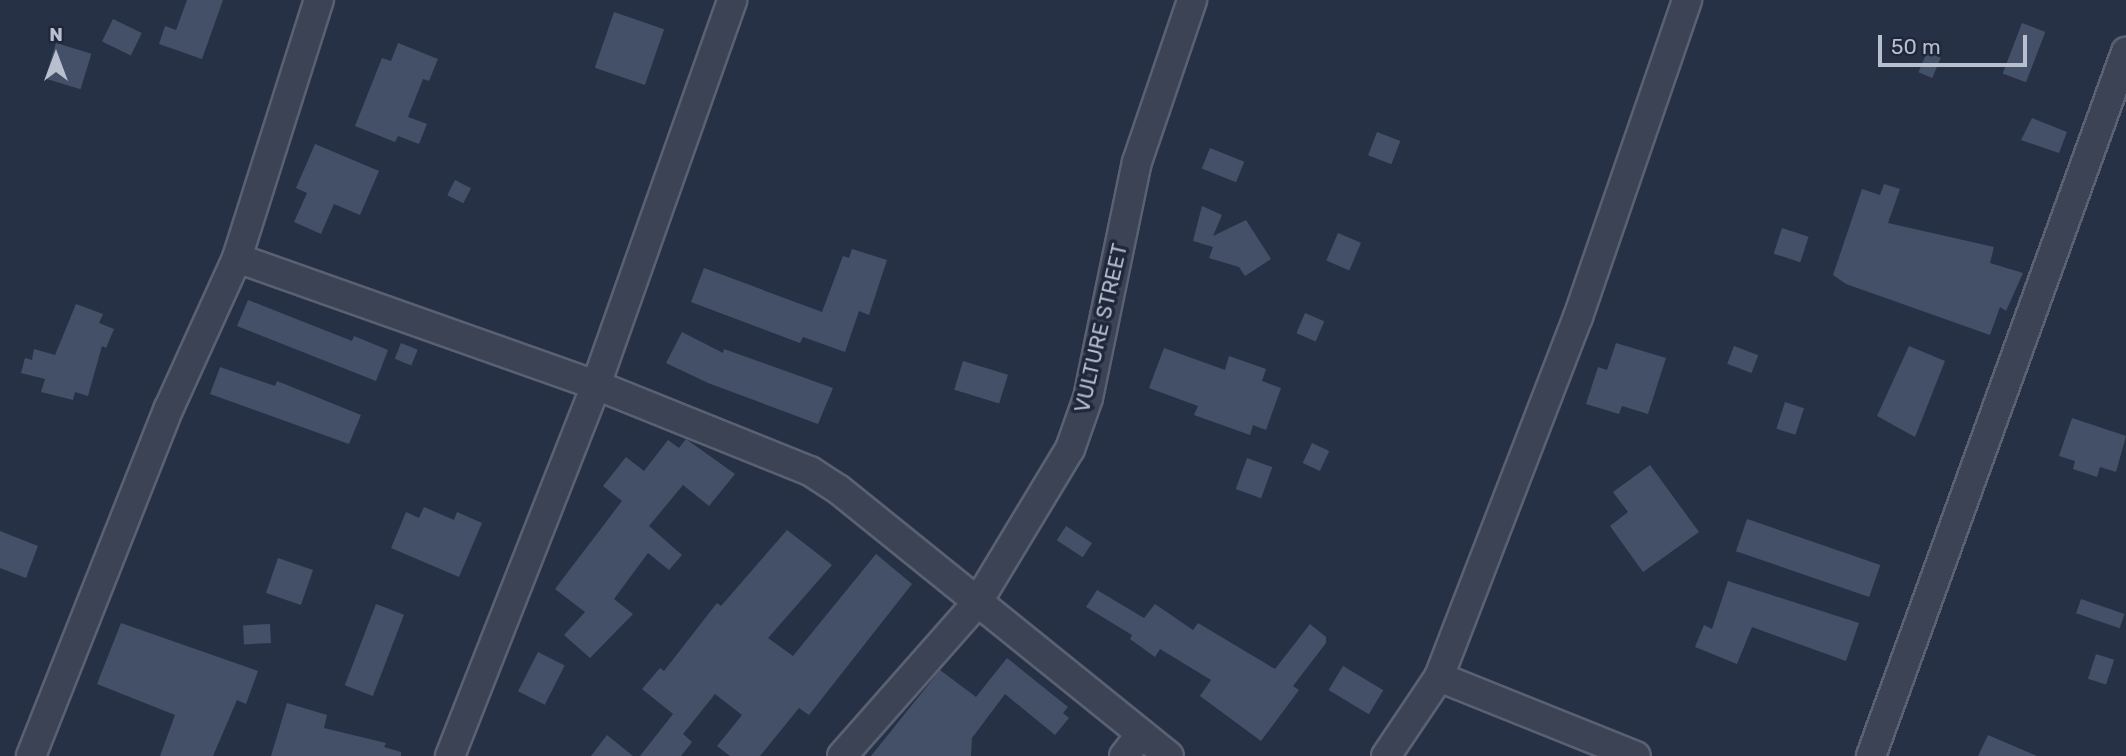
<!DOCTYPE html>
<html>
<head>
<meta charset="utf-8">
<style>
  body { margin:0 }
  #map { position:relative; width:2126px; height:756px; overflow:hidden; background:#263146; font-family:Rubik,sans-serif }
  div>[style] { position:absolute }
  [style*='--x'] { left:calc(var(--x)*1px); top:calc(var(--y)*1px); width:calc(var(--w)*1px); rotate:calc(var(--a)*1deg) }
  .building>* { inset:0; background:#445068; transform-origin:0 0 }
  .roads { filter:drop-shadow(2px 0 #596172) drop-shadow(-2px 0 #596172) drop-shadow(0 2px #596172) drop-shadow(0 -2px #596172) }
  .minor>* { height:28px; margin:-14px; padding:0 14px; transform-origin:14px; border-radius:14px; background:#3b4355 }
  span { translate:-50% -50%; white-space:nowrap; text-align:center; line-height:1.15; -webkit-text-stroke:7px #1f283b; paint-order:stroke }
  .street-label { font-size:21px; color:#b8bfce }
  .north { position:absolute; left:21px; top:21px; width:70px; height:70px; -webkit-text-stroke:5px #1f283b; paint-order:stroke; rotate:0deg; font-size:19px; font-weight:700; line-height:28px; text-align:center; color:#b8bfce }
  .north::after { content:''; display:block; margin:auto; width:24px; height:32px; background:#b8bfce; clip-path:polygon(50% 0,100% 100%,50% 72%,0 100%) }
  .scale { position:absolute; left:1878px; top:35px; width:149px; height:32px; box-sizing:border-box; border:4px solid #b8bfce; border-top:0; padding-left:9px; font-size:21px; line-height:24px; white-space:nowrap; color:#b8bfce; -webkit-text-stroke:5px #1f283b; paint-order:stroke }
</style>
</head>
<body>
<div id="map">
  <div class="building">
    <div style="clip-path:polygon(187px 0,223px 0,202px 59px,159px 44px,165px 26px,176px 30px)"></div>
    <div style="left:614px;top:12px;width:53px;height:59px;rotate:19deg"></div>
    <div style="left:113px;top:19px;width:32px;height:25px;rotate:26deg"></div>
    <div style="left:2022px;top:23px;width:25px;height:54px;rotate:21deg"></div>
    <div style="left:56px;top:43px;width:37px;height:37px;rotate:17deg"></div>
    <div style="clip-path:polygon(398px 43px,438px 59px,429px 81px,423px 79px,408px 117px,427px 124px,419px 144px,398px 136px,395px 142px,355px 126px,382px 58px,391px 61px)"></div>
    <div style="left:1927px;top:52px;width:15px;height:22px;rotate:23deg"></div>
    <div style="clip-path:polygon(2032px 118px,2067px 132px,2059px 153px,2021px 140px)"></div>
    <div style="left:1377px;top:132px;width:25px;height:25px;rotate:21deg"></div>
    <div style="clip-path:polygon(315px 144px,379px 171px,360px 215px,334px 204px,321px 234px,294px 222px,307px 193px,296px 188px)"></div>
    <div style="left:1210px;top:148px;width:37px;height:22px;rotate:22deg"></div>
    <div style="left:455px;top:180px;width:18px;height:17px;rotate:27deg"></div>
    <div style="clip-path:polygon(1884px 184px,1900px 189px,1888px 223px,1994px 247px,1990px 263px,2023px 273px,2006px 311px,2000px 307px,1990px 335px,1846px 284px,1833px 275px,1862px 189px,1880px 195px)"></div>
    <div style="clip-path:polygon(1202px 206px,1222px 215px,1213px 236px,1246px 220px,1271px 259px,1245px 276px,1239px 267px,1209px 258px,1213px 247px,1193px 241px)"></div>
    <div style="left:1782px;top:228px;width:28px;height:27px;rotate:18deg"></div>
    <div style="left:1338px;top:233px;width:25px;height:30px;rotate:23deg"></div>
    <div style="clip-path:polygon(852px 249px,887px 260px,869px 315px,859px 311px,845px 352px,803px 337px,800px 343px,691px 302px,704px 268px,822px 312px,843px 256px,849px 258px)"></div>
    <div style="clip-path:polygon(248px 300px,352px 341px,354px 336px,388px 350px,376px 381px,237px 326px)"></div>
    <div style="clip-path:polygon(76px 304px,103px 314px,99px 323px,114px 329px,106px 348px,102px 346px,88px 396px,75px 392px,73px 400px,41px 392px,45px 379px,21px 373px,25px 358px,32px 360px,34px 349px,55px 355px)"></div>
    <div style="left:1305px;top:313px;width:21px;height:22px;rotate:23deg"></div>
    <div style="clip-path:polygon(682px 332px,723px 353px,724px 349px,833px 388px,818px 424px,708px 383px,666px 363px)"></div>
    <div style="left:401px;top:343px;width:18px;height:17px;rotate:22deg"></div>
    <div style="clip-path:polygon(1616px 343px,1666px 358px,1648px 414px,1622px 406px,1619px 414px,1586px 404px,1598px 367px,1607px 370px)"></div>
    <div style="left:1734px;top:346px;width:26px;height:19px;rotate:21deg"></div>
    <div style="clip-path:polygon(1909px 346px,1945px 361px,1915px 437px,1877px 416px)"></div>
    <div style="clip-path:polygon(1164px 348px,1225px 370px,1229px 356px,1266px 369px,1262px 381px,1281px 388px,1266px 430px,1253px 425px,1250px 435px,1194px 415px,1198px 406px,1149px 388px)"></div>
    <div style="left:963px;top:361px;width:47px;height:30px;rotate:17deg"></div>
    <div style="clip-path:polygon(220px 367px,275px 386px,277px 381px,361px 415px,349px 444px,210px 394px)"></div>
    <div style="left:1785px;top:402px;width:20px;height:28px;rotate:18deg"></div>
    <div style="clip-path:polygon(2072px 418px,2126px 436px,2116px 472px,2100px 467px,2097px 477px,2073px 469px,2075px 461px,2059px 456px)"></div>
    <div style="clip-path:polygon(686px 439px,735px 474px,709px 506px,683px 485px,649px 526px,682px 555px,669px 570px,648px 553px,614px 599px,633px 614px,590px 658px,564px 635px,585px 612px,555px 589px,622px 501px,603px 486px,626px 457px,644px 471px,668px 440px,679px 448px)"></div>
    <div style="left:1312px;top:443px;width:19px;height:22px;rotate:25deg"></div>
    <div style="left:1247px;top:458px;width:27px;height:33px;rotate:20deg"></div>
    <div style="clip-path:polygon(1650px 465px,1699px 532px,1643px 572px,1610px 526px,1628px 512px,1613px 492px)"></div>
    <div style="clip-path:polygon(424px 507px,454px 520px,457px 512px,482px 523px,459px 577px,391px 548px,406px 512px,419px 518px)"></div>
    <div style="left:1747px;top:519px;width:141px;height:34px;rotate:19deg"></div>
    <div style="left:1066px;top:526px;width:31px;height:17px;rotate:33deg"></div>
    <div style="clip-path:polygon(787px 530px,832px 565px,768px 638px,793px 656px,876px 554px,912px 584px,809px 715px,799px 708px,760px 756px,730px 756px,717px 746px,742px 715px,715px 694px,683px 734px,692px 742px,681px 756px,640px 756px,673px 714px,642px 689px,660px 668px,664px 671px,717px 603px,721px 606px)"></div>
    <div style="clip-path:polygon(0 531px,38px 546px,26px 578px,0 568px)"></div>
    <div style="left:278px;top:558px;width:37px;height:37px;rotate:19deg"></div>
    <div style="clip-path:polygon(1728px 581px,1859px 623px,1846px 661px,1752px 627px,1737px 664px,1695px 647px,1704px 625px,1712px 629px)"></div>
    <div style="clip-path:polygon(1097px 590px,1144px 618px,1155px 604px,1193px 630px,1198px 623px,1275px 669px,1310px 624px,1326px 637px,1326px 643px,1293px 686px,1299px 690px,1261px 741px,1200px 696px,1211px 680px,1160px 649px,1155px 657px,1130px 639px,1132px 635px,1086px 607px)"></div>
    <div style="left:2081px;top:599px;width:46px;height:15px;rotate:19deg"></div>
    <div style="left:376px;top:604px;width:30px;height:87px;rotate:21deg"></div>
    <div style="clip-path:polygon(121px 623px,258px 671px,246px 704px,237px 700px,213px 756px,160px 756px,175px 715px,97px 684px)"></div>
    <div style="left:270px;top:624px;width:19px;height:27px;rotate:87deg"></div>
    <div style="left:538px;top:652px;width:30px;height:44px;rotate:27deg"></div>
    <div style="left:2096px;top:654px;width:19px;height:26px;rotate:18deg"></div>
    <div style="clip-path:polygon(1007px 658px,1068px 707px,1063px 713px,1069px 718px,1055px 735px,1005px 694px,972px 738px,971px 756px,871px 756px,940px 670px,976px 697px)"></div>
    <div style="left:1343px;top:666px;width:47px;height:28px;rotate:31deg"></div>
    <div style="clip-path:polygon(287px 703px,327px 715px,324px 728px,386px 743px,384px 747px,401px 752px,401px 756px,271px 756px)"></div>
    <div style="clip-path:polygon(607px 735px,633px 756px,591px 756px)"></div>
    <div style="clip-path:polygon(1988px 735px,2037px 756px,1978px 756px)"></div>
  </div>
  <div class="roads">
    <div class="minor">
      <div style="--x:237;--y:258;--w:381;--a:19.5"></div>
      <div style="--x:596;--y:385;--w:231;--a:21.9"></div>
      <div style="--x:810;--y:471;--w:33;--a:33"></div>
      <div style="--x:838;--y:489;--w:425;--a:38.9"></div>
      <div style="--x:1439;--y:677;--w:212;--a:21.9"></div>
      <div style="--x:31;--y:756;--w:374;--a:-68.4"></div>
      <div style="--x:169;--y:408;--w:165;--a:-65.6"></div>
      <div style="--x:237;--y:258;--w:271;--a:-72.4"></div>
      <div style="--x:450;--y:756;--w:399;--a:-68.5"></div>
      <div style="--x:596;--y:385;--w:408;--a:-70.5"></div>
      <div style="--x:842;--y:756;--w:204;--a:-48.6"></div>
      <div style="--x:977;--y:603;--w:180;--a:-58.9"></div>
      <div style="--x:1070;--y:449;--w:54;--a:-70.6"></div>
      <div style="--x:1088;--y:398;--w:241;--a:-78.3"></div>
      <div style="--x:1137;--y:162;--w:171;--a:-71.2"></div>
      <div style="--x:1124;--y:756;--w:28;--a:-52"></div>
      <div style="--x:1386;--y:756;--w:95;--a:-56.1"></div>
      <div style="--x:1439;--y:677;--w:386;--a:-68.9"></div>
      <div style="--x:1578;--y:317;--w:335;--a:-71"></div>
      <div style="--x:1871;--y:756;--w:749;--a:-70.09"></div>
    </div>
  </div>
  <div class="street-label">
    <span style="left:1101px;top:328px;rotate:-77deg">VULTURE STREET</span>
  </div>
  <div class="north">N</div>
  <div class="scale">50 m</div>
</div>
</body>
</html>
